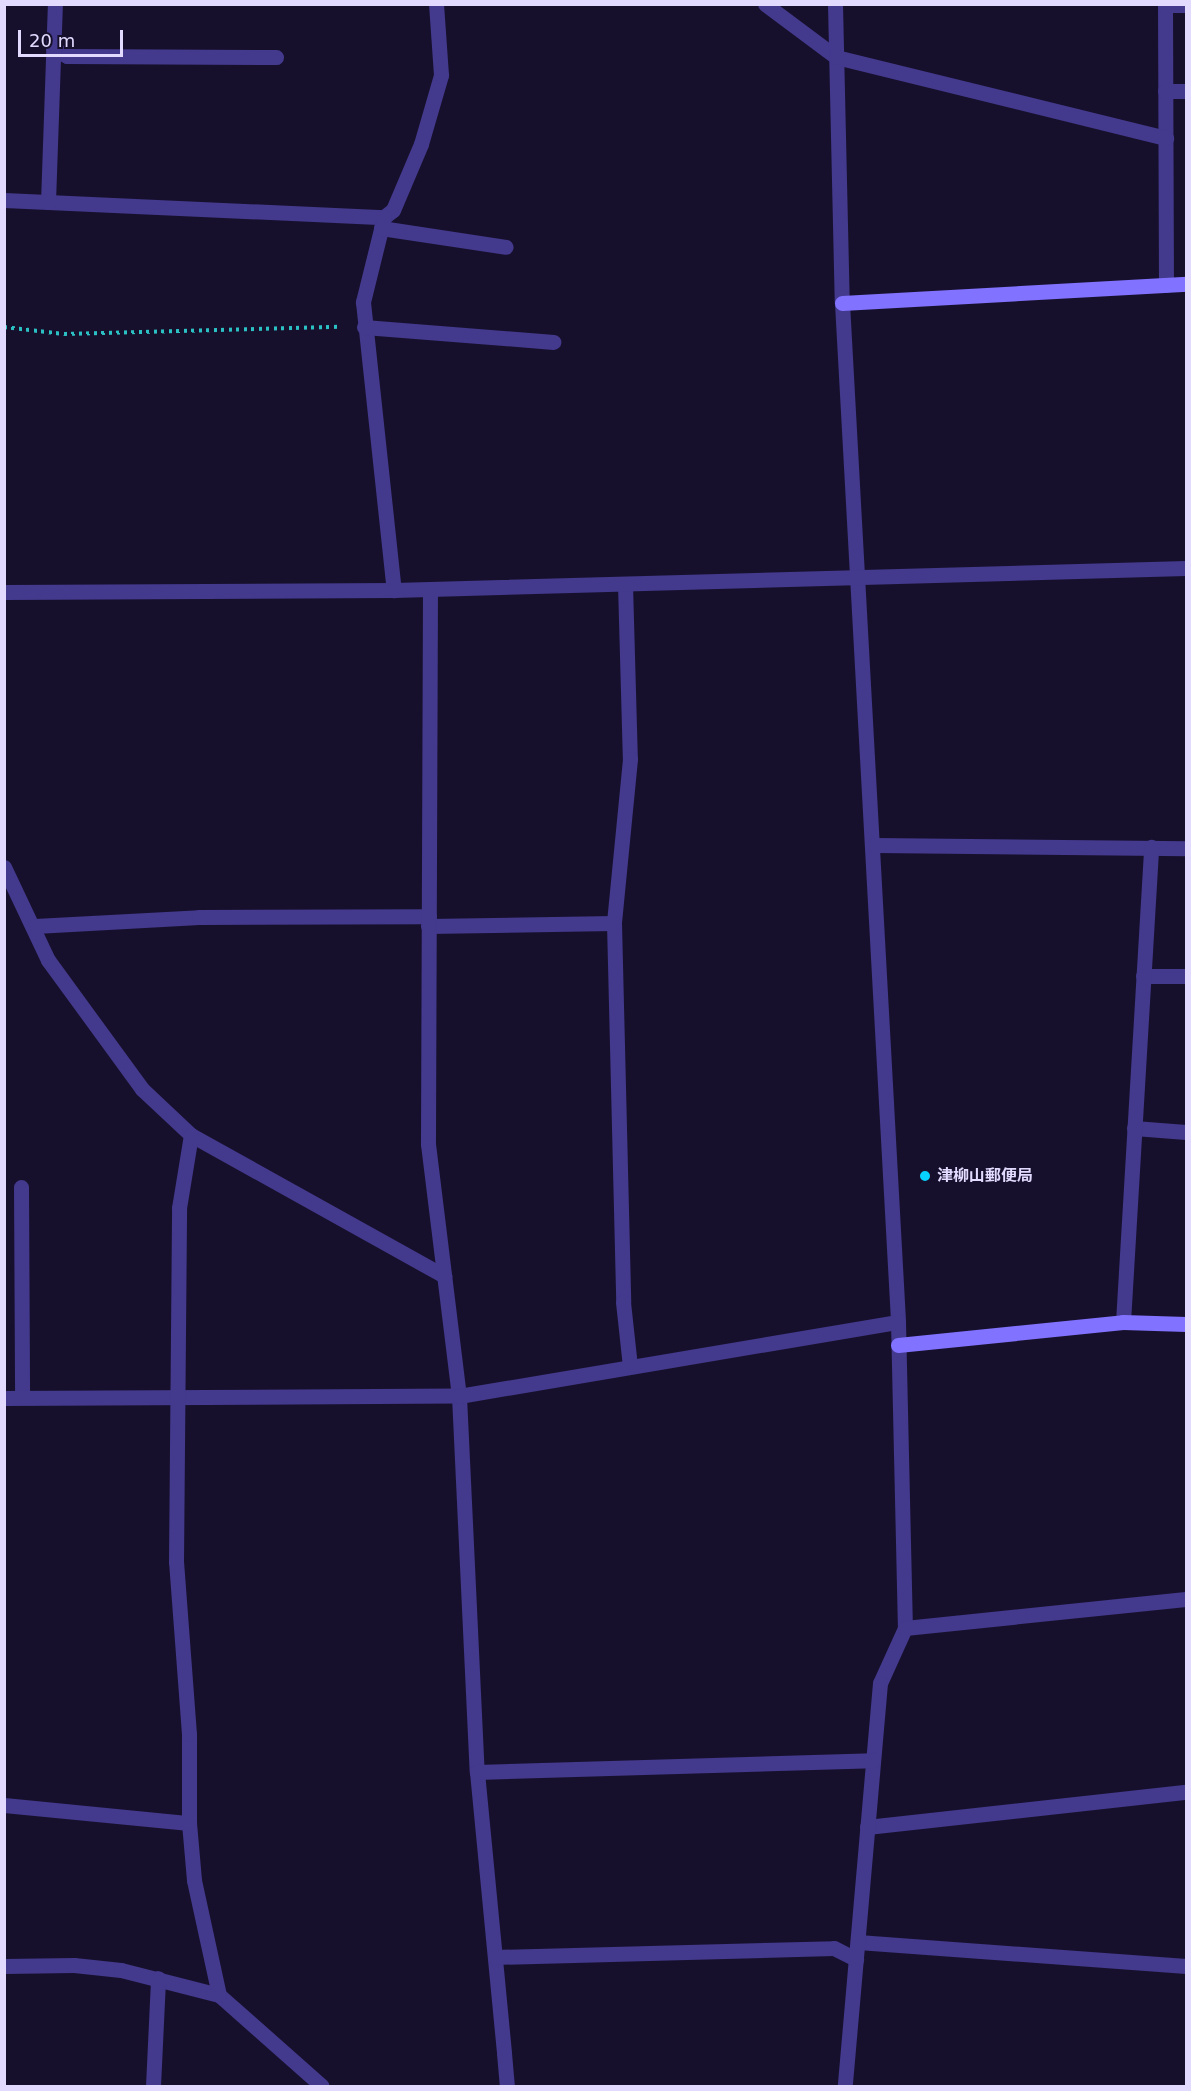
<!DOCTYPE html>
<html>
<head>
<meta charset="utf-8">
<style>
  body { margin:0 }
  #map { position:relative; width:1191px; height:2091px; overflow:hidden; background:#17102c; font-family:"DejaVu Sans","Noto Sans JP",sans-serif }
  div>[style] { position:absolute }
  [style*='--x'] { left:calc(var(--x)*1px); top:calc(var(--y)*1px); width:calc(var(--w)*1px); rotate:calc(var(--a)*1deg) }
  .path>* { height:4px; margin-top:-2px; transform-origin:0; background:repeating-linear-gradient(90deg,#2bc0c3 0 3px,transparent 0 7.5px) }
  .lane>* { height:15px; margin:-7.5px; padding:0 7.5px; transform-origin:7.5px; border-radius:7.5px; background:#43398d }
  .street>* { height:15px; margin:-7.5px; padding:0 7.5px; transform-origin:7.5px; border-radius:7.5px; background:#43398d }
  .secondary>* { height:15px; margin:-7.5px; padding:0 7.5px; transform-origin:7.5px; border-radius:7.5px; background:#8172ff }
  .dots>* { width:16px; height:16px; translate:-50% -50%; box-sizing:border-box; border:3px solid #17102c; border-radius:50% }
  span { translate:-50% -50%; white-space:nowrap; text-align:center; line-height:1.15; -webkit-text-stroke:4.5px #17102c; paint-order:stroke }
  .poi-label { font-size:16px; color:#e2dbff; font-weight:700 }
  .left { translate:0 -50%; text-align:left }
  .frame { position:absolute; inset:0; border:6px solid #e2dbff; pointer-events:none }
  .scale { position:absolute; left:18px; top:30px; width:105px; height:27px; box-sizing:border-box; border:3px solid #e2dbff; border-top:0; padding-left:8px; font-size:18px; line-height:21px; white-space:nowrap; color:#e2dbff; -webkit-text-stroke:4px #17102c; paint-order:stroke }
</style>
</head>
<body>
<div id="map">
  <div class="path">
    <div style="--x:4;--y:327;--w:60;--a:6.7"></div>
    <div style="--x:64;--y:334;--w:276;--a:-1.5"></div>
  </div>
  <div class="lane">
    <div style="--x:765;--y:4;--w:89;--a:36.7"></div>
    <div style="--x:53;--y:48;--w:16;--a:30"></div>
    <div style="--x:67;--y:56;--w:209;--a:0.3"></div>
    <div style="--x:384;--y:217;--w:11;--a:-38"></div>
    <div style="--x:393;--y:210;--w:72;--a:-67"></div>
    <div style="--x:421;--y:144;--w:72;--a:-73.8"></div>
    <div style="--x:441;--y:75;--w:71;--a:-94"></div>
    <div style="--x:625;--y:584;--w:175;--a:88.4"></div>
    <div style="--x:630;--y:759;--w:165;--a:95.6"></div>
    <div style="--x:614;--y:923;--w:379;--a:88.6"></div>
    <div style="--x:623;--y:1302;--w:64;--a:83.8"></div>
    <div style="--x:4;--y:867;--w:103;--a:64.7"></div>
    <div style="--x:48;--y:960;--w:160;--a:53.9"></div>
    <div style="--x:142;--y:1089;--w:67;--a:43.2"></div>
    <div style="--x:191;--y:1135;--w:290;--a:29.1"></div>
    <div style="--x:35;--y:926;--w:164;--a:-3.1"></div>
    <div style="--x:199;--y:917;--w:230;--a:-0.2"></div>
    <div style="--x:428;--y:926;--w:186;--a:-0.9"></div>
    <div style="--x:1134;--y:1128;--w:52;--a:4.4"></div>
    <div style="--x:179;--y:1208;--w:74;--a:-80.7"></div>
    <div style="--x:459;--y:1396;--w:376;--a:87.3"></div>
    <div style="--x:477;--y:1772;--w:282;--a:84.5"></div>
    <div style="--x:4;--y:1805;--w:186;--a:5.6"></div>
    <div style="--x:867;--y:1827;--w:321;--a:-6.3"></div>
    <div style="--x:858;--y:1942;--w:329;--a:4.2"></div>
    <div style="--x:495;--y:1957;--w:339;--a:-1.5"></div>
    <div style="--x:834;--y:1948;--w:25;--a:27"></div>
    <div style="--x:219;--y:1995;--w:137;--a:41.5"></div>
  </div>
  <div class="street">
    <div style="--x:835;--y:4;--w:299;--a:88.7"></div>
    <div style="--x:842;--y:303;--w:1021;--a:86.85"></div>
    <div style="--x:898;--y:1322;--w:306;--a:88.7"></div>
    <div style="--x:905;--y:1628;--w:60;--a:114.4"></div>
    <div style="--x:880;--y:1683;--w:405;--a:95"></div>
    <div style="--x:1165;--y:4;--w:281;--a:89.8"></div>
    <div style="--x:1165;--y:5;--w:21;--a:0"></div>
    <div style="--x:836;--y:57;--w:340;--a:13.8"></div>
    <div style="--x:1165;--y:91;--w:21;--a:0"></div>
    <div style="--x:4;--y:200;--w:380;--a:2.6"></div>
    <div style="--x:384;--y:217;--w:88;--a:103.9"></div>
    <div style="--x:363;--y:302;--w:290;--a:83.9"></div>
    <div style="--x:48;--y:202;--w:198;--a:-88"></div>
    <div style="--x:381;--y:228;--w:126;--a:8.6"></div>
    <div style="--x:364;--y:327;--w:190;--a:4.5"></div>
    <div style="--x:430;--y:589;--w:555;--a:90.21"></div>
    <div style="--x:428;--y:1144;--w:254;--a:83"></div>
    <div style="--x:4;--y:592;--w:390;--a:-0.3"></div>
    <div style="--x:394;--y:590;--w:792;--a:-1.59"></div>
    <div style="--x:875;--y:845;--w:311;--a:0.6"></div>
    <div style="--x:1143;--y:976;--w:43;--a:0"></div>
    <div style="--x:21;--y:1187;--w:210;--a:89.7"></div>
    <div style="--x:1123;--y:1322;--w:476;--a:-86.6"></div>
    <div style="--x:4;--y:1398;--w:455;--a:-0.3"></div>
    <div style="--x:459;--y:1396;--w:445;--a:-9.6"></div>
    <div style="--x:905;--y:1628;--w:282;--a:-5.9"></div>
    <div style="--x:477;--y:1772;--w:396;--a:-1.7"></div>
    <div style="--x:4;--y:1966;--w:70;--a:-0.8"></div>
    <div style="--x:74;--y:1965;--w:47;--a:6.1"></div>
    <div style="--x:121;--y:1970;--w:101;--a:14.3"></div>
    <div style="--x:219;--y:1995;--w:118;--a:-102.3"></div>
    <div style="--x:194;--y:1880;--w:57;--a:-95"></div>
    <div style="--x:189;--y:1823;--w:89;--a:-90"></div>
    <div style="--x:189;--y:1734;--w:172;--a:-94.3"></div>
    <div style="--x:176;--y:1562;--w:354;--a:-89.5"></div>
    <div style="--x:504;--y:2053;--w:33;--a:85"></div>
    <div style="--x:153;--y:2086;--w:108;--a:-87.3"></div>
  </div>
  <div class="secondary">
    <div style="--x:842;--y:303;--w:345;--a:-3.2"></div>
    <div style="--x:898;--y:1345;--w:226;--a:-5.8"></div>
    <div style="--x:1123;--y:1322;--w:63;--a:1.8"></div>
  </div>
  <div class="dots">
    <div style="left:925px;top:1176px;background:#07d2ff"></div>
  </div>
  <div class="poi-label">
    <span class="left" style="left:937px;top:1176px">津柳山郵便局</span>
  </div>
  <div class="frame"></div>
  <div class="scale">20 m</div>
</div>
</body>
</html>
